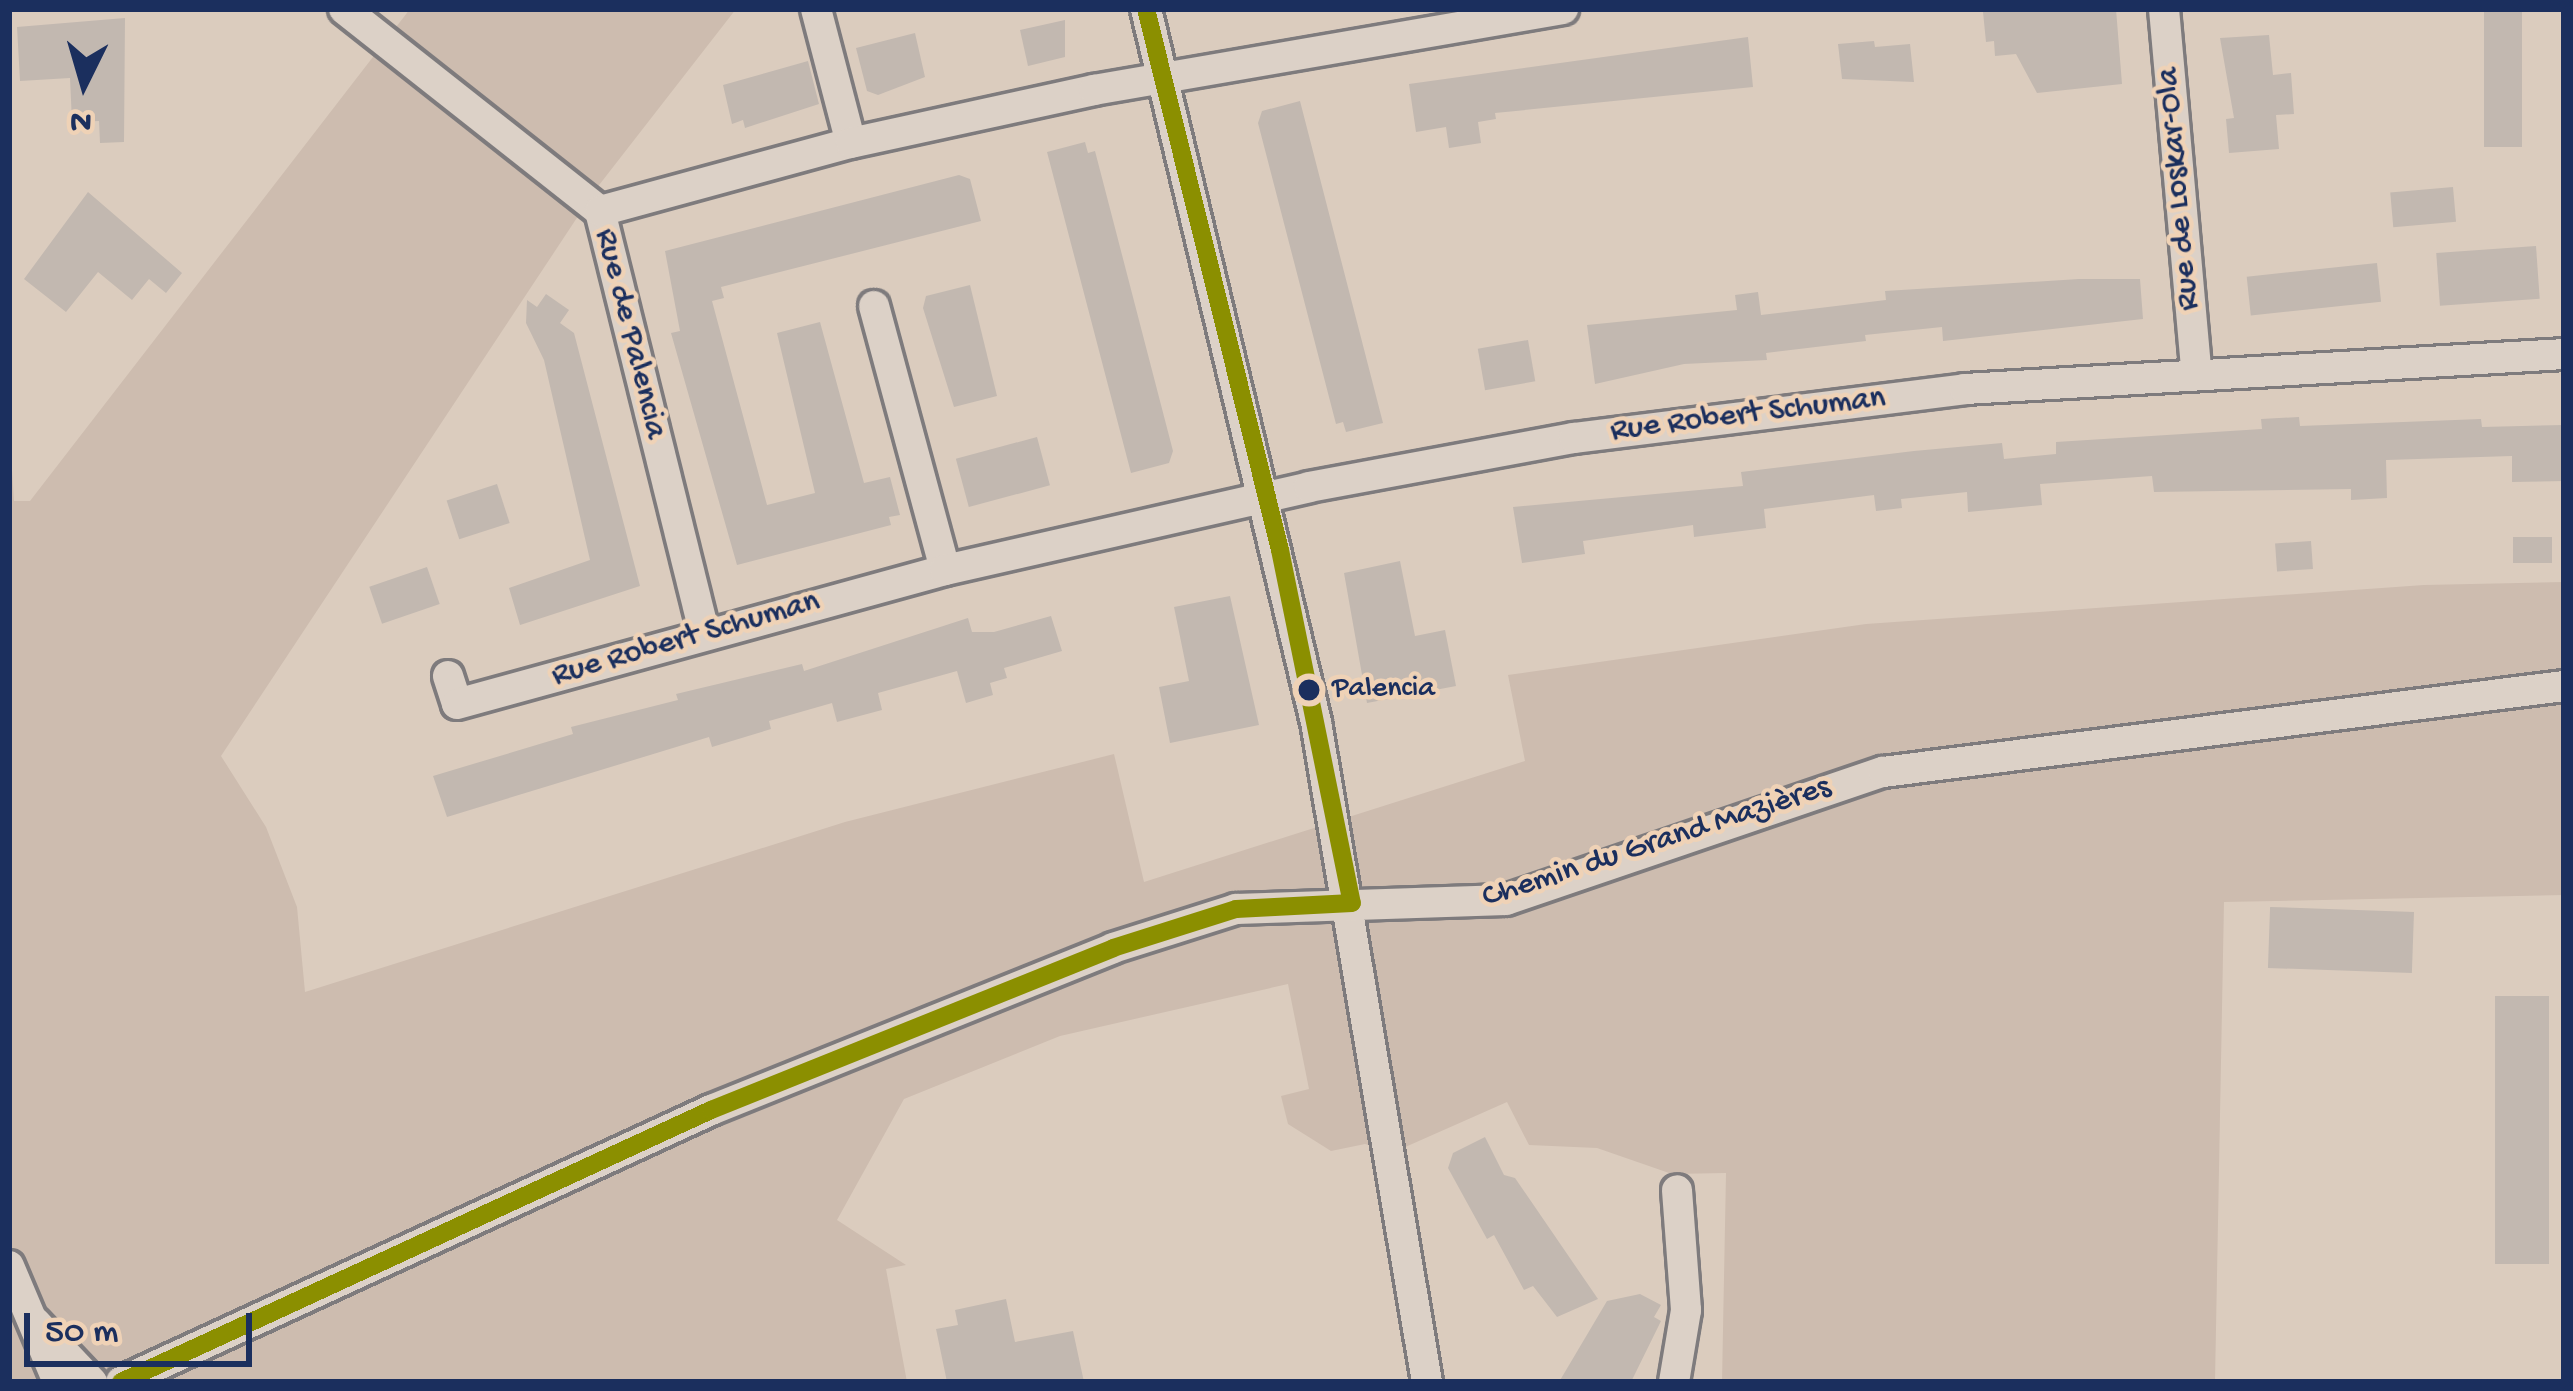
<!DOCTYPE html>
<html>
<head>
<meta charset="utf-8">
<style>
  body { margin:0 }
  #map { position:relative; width:2573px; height:1391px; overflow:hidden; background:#dbccbe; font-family:"Gochi Hand",sans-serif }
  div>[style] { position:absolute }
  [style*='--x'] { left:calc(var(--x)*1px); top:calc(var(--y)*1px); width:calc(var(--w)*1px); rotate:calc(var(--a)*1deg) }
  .green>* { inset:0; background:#cdbcaf }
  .building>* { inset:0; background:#c2b8b0; transform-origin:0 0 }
  .roads { filter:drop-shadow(3px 0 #7e7b7d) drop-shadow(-3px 0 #7e7b7d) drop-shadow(0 3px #7e7b7d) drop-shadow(0 -3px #7e7b7d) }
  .minor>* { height:30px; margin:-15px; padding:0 15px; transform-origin:15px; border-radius:15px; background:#dcd1c7 }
  .bus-1>* { height:18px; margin:-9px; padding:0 9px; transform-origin:9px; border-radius:9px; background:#8b8f00 }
  .dots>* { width:33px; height:33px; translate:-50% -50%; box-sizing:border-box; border:6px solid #efd2b6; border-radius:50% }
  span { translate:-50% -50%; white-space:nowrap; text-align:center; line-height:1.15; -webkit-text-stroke:9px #efd2b6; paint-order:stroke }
  .bus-label { font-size:30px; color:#1b2f5e }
  .left { translate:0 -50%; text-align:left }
  .street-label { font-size:33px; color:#1b2f5e }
  .frame { position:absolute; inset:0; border:12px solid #1b2f5e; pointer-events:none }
  .north { position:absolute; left:24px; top:24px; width:120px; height:120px; -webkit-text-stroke:9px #efd2b6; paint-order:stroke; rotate:185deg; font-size:33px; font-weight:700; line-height:48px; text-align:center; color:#1b2f5e }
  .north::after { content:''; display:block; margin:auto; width:42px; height:54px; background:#1b2f5e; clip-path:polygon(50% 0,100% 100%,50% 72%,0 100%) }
  .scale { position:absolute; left:24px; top:1313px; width:228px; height:54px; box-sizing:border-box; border:6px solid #1b2f5e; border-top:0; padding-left:15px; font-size:36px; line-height:42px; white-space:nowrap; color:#1b2f5e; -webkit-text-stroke:9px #efd2b6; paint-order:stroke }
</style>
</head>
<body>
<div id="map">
  <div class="green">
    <div style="clip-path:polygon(410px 9px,736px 9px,596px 189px,221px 756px,266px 827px,297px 907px,305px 992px,845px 822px,1114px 754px,1144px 882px,1525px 761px,1508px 675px,1866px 624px,2424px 585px,2564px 582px,2564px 895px,2224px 902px,2215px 1382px,1722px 1382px,1726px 1173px,1672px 1174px,1597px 1148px,1529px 1145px,1507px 1102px,1394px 1152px,1365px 1144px,1331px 1151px,1288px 1124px,1281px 1096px,1309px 1089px,1288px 984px,1060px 1036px,904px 1099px,837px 1220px,906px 1265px,886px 1269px,907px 1382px,9px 1382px,9px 424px,14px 501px,30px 501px)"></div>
  </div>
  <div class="building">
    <div style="clip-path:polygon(2116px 9px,2122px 84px,2037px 93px,2016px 54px,1995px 56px,1994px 41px,1986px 42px,1983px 12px)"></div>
    <div style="left:2484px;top:9px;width:38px;height:138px"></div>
    <div style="clip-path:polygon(125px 18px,124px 142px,100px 143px,99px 121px,72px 122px,70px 78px,20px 81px,17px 27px)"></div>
    <div style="clip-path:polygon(1065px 20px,1065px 57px,1028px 66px,1020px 30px)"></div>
    <div style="clip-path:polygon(915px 33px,925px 77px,878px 95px,867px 91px,856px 48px)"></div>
    <div style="clip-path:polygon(2269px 35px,2273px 75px,2291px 73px,2294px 114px,2276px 115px,2279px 149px,2229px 153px,2226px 119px,2234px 118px,2220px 38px)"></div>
    <div style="clip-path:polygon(1748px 37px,1753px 87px,1495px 113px,1496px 119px,1478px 122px,1481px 143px,1449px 148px,1446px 127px,1416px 132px,1409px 84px)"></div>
    <div style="clip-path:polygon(1874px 41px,1875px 47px,1910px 44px,1914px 82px,1842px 79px,1838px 44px)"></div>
    <div style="clip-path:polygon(808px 61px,819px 104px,745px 128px,743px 120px,732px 124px,723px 85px)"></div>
    <div style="clip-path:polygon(1300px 101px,1383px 423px,1346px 432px,1343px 422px,1336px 424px,1258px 123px,1262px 111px)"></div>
    <div style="clip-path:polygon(1085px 142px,1088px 153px,1095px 151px,1173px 451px,1169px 463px,1131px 473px,1047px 152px)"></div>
    <div style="clip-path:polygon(959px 175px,970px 179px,981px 221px,721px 287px,724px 298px,712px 301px,767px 505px,815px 493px,777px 333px,820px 322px,864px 483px,890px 477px,900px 515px,889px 517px,891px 525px,737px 565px,671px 333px,680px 331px,665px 251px)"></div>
    <div style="left:2453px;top:187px;width:35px;height:63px;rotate:85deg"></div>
    <div style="clip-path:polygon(88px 192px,182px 273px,166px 293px,149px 279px,132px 300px,98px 272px,66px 312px,24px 279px)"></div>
    <div style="left:2536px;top:246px;width:53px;height:100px;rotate:86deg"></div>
    <div style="left:2377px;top:263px;width:39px;height:131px;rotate:84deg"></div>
    <div style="clip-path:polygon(2079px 279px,2140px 279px,2143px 319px,1943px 341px,1942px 327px,1865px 335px,1866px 341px,1766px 353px,1767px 360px,1684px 364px,1595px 384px,1587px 325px,1737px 310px,1735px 295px,1758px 292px,1761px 315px,1886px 300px,1885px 291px)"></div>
    <div style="clip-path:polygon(970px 285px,997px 396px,954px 407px,923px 308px,926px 296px)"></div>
    <div style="clip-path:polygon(546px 294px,569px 310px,560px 323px,574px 333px,640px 586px,520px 625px,509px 588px,590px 560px,544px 360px,526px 323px,527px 300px,537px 307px)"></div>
    <div style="left:1528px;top:340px;width:42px;height:51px;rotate:80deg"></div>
    <div style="clip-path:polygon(2299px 417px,2300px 426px,2481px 419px,2482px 427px,2564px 425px,2564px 481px,2512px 482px,2512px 456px,2386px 460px,2387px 498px,2351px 500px,2351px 489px,2154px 492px,2152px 476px,2040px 484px,2042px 505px,1968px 512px,1967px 492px,1901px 499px,1902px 508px,1876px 511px,1874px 495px,1764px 509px,1766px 528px,1694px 537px,1693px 525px,1583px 541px,1585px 554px,1522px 563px,1513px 507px,1743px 486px,1741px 472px,1914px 451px,2002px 443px,2004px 459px,2056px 454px,2056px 442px,2262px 429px,2261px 419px)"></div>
    <div style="left:1037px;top:437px;width:50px;height:84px;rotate:75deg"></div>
    <div style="left:497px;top:484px;width:41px;height:53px;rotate:72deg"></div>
    <div style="left:2552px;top:537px;width:26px;height:39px;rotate:90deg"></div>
    <div style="left:2311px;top:541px;width:28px;height:36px;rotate:86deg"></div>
    <div style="clip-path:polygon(1400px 561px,1415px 636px,1445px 630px,1456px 686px,1367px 703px,1344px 573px)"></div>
    <div style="left:427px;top:567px;width:39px;height:61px;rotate:71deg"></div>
    <div style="clip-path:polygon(1230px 596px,1259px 725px,1170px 743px,1159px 687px,1189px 681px,1174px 607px)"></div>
    <div style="clip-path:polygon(1051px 616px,1062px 651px,1004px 668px,1007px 678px,990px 683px,993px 695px,966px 703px,957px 671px,878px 693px,882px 710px,837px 722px,832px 703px,769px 721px,771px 729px,712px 747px,709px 737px,447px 817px,433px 776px,573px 734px,571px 727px,678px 700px,676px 694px,802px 664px,804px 671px,968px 618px,972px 632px,994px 632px)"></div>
    <div style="left:2414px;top:912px;width:61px;height:144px;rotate:92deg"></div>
    <div style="left:2495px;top:996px;width:54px;height:268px"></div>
    <div style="clip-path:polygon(1485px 1137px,1504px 1175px,1515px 1178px,1598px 1299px,1557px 1317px,1533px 1286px,1524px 1290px,1494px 1235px,1487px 1239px,1448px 1168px,1453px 1153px)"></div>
    <div style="clip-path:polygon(1640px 1294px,1661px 1305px,1654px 1317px,1661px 1321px,1631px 1382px,1559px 1382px,1607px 1301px)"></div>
    <div style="clip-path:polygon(1006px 1299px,1015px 1342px,1073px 1331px,1084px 1382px,947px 1382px,936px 1329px,958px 1325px,955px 1310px)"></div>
  </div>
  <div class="roads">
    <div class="minor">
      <div style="--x:344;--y:9;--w:326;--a:38.3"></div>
      <div style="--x:600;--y:211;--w:434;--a:76.1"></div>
      <div style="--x:816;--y:9;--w:138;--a:75.4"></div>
      <div style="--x:1146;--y:9;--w:733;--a:76.59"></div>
      <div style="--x:1316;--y:722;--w:669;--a:80.45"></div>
      <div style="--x:2164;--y:9;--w:362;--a:84.9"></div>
      <div style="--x:600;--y:211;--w:260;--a:-15.2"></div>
      <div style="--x:851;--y:143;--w:249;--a:-12.3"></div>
      <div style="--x:1094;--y:90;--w:476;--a:-9.8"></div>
      <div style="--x:874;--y:306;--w:273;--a:74.9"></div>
      <div style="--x:448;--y:676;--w:29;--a:72"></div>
      <div style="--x:457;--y:704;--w:506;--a:-15.35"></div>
      <div style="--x:945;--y:570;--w:373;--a:-12.8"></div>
      <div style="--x:1309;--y:487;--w:269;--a:-10.5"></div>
      <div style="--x:1574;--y:438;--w:394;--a:-7.1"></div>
      <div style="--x:1965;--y:389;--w:600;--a:-3.34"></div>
      <div style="--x:9;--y:1266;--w:126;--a:67.1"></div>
      <div style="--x:35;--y:1322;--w:83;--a:46.5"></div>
      <div style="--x:121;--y:1382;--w:650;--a:-24.75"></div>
      <div style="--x:711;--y:1110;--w:433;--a:-21.9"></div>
      <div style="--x:1113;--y:948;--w:129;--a:-17.6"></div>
      <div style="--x:1236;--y:909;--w:270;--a:-1.9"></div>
      <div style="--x:1506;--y:900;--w:398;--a:-18.8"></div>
      <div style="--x:1883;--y:772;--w:686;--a:-7.2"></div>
      <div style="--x:1674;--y:1382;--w:73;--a:-80.5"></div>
      <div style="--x:1686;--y:1310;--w:120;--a:-94.3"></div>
    </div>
  </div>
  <div class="bus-1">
    <div style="--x:1146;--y:9;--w:557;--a:76.09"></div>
    <div style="--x:1280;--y:550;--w:360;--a:78.5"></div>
    <div style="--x:121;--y:1382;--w:650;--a:-24.75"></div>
    <div style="--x:711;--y:1110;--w:433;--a:-21.9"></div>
    <div style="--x:1113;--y:948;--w:129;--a:-17.6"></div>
    <div style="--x:1236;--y:909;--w:116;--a:-3"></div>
  </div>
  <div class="dots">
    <div style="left:1309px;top:690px;background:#1b2f5e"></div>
  </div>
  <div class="bus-label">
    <span class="left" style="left:1332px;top:690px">Palencia</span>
  </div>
  <div class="street-label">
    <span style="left:2180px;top:189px;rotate:-95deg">Rue de Loskar-Ola</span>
    <span style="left:629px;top:334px;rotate:76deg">Rue de Palencia</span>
    <span style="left:1748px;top:416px;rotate:-7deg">Rue Robert Schuman</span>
    <span style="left:686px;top:640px;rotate:-16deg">Rue Robert Schuman</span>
    <span style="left:1657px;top:844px;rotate:-18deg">Chemin du Grand Mazières</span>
  </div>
  <div class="frame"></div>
  <div class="north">N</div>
  <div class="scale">50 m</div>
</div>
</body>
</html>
